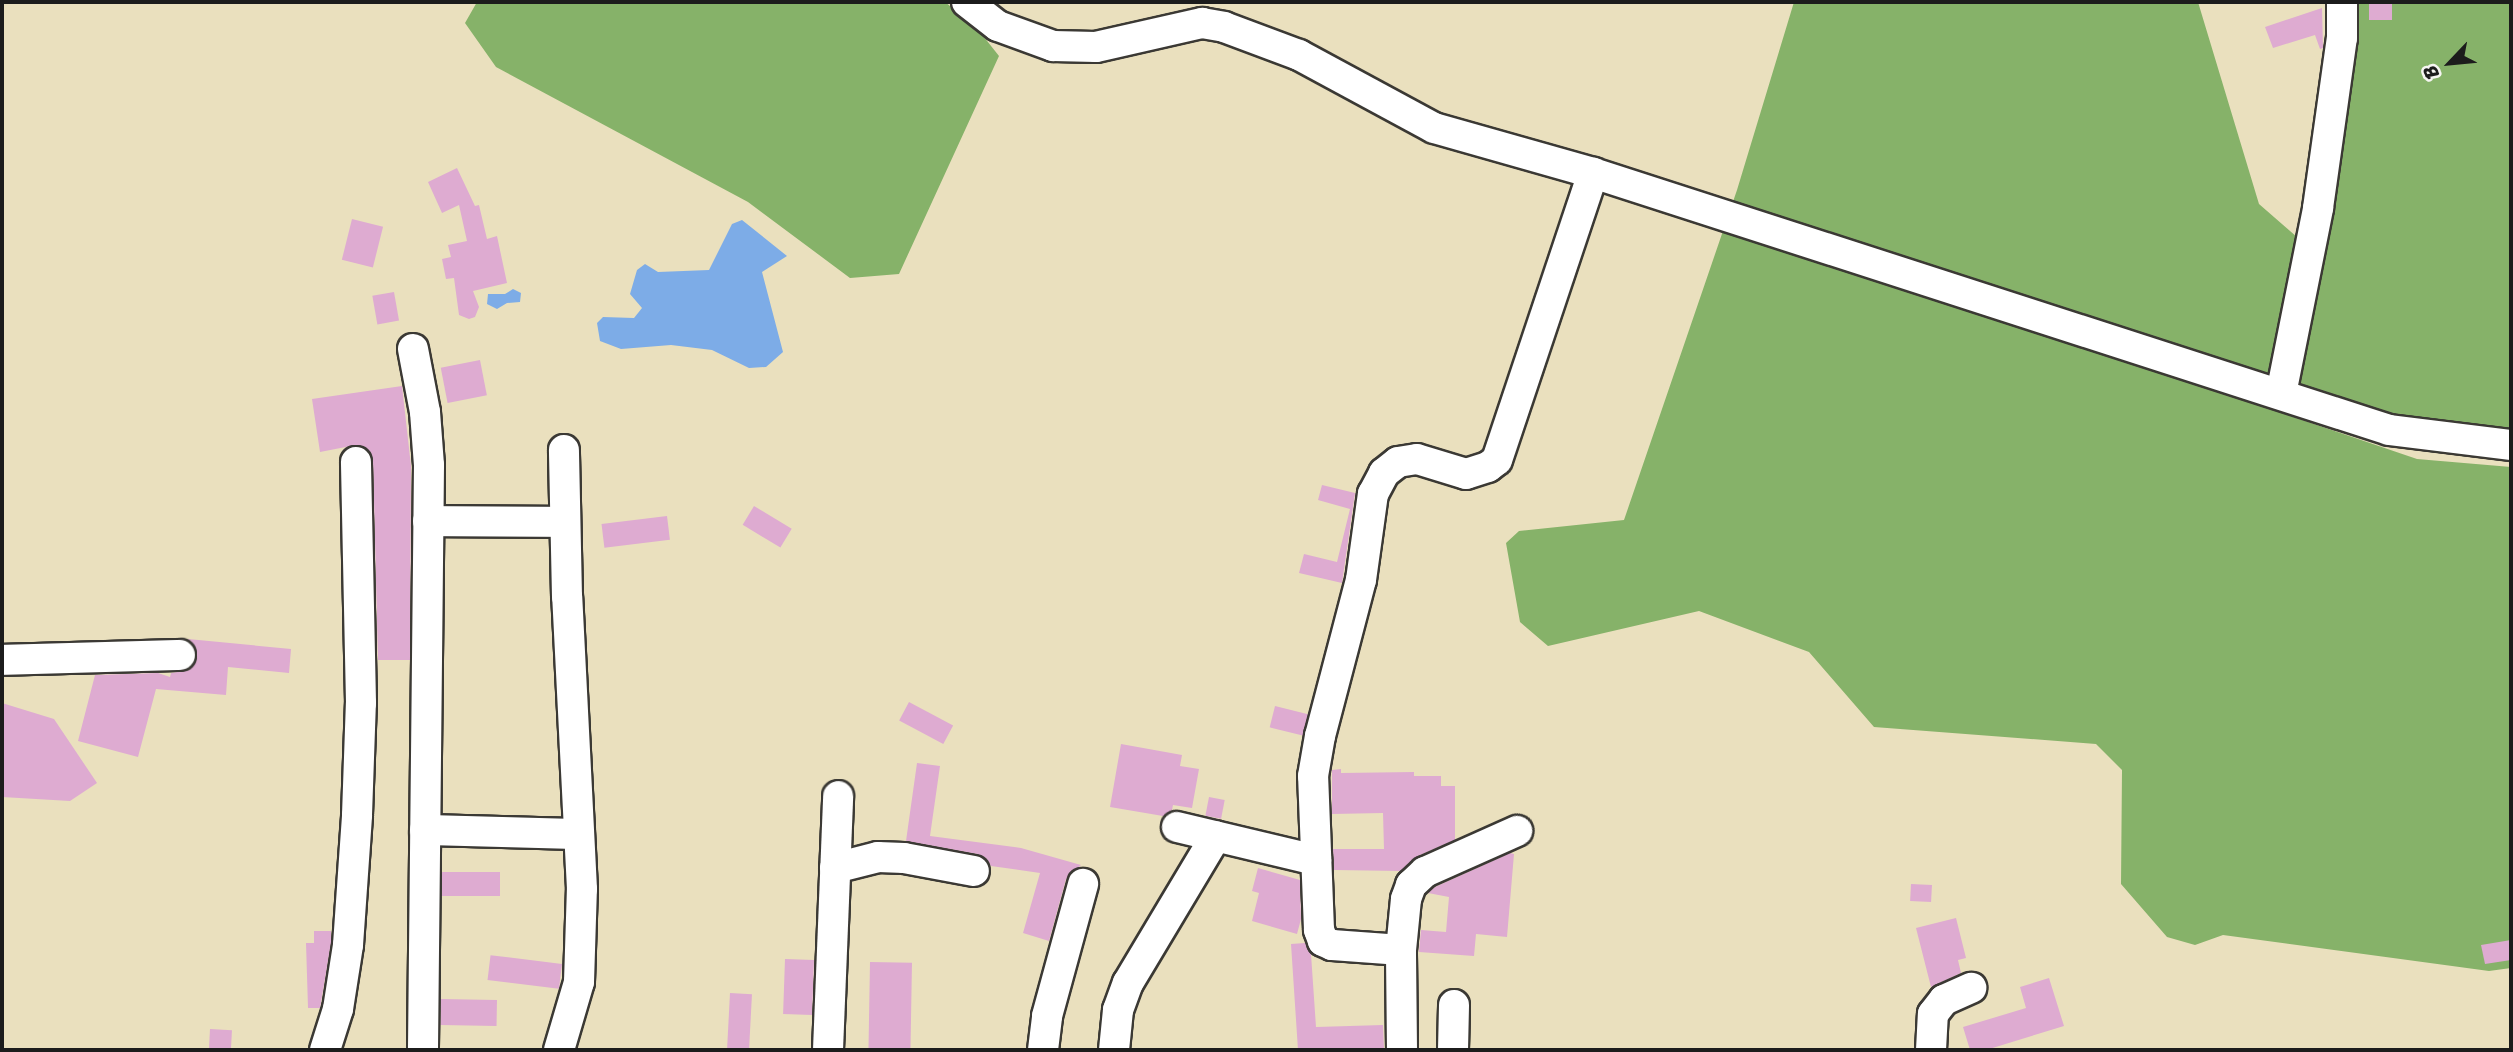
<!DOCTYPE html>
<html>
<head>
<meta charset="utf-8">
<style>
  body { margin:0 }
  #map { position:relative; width:2513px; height:1052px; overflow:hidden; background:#eae0be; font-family:Sriracha,sans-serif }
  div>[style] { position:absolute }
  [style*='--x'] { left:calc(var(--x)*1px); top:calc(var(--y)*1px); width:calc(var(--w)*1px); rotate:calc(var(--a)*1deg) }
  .forest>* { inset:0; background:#86b269 }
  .water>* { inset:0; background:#7dace7 }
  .building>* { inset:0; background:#deabd1; transform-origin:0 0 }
  .roads { filter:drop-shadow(2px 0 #3b3934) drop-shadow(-2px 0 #3b3934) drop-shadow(0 2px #3b3934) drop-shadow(0 -2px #3b3934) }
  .minor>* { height:30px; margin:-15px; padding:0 15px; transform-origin:15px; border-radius:15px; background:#fff }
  span { translate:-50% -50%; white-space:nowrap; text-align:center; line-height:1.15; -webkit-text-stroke:7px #f6f6f2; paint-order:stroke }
  .frame { position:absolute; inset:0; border:4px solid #1c1c1c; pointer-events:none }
  .north { position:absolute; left:2415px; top:28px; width:70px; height:70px; -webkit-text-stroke:5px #f6f6f2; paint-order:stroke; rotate:244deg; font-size:19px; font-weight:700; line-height:28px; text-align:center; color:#1c1c1c }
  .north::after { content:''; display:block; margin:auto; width:24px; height:32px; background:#1c1c1c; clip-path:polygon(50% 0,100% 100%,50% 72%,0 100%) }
</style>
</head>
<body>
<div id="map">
  <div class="forest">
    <div style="clip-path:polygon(477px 2px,945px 2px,976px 27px,999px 56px,899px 274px,850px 278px,748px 202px,496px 67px,465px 23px)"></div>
    <div style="clip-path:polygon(1794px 2px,2198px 2px,2259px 204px,2305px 244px,2267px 401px,2276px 411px,2417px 459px,2511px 467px,2511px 968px,2489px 971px,2223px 935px,2195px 945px,2167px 937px,2121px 884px,2122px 770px,2096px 744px,1874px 727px,1809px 652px,1699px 611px,1548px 646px,1520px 622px,1506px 543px,1519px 531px,1624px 520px,1737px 190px)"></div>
    <div style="clip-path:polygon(2348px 2px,2511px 2px,2511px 437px,2389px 422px,2293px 391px)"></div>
  </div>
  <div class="water">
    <div style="clip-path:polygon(742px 220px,787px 256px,762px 272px,783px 352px,766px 367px,749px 368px,712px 350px,671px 345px,621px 349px,600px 341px,597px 323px,603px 317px,634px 318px,642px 308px,630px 294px,637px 270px,645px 264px,658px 272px,709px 270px,732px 224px)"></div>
    <div style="clip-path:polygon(513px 289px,521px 293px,520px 302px,507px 303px,497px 309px,487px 304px,488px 294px,505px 294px)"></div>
  </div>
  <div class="building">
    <div style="left:2369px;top:2px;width:23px;height:18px"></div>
    <div style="clip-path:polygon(2322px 8px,2323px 48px,2320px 49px,2315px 35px,2273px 48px,2265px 27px)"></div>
    <div style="clip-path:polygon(457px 168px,475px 206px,479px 205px,487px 239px,497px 236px,507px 283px,473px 291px,479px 307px,475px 317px,469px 319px,459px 315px,454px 278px,446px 279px,442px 259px,451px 257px,448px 245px,467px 241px,459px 205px,442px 213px,428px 182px)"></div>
    <div style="left:352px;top:219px;width:32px;height:42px;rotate:14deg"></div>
    <div style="left:394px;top:292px;width:29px;height:22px;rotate:80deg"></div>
    <div style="left:480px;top:360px;width:36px;height:40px;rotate:79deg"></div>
    <div style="clip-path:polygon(402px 386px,411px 466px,410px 660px,378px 660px,373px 461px,365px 447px,356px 445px,320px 452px,312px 399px)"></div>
    <div style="clip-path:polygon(1322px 485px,1355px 493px,1342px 583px,1299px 573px,1304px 554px,1337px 562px,1350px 509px,1318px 500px)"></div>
    <div style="left:754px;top:506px;width:44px;height:22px;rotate:31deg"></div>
    <div style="left:667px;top:516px;width:24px;height:66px;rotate:83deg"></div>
    <div style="clip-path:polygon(188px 639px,291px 649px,289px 673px,228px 667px,226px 695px,156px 689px,138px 757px,78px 741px,95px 675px,158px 673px,170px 677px,171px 673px,189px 670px,197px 655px)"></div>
    <div style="left:909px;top:702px;width:50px;height:21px;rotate:28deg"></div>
    <div style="clip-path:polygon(2px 703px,54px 719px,97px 783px,70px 801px,2px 797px)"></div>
    <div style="left:1275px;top:706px;width:34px;height:22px;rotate:14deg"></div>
    <div style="clip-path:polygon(1121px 744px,1182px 755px,1180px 766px,1199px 769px,1192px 808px,1173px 805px,1172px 810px,1163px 816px,1110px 807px)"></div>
    <div style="clip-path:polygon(917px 763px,940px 766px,930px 836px,1021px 848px,1081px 865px,1066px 879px,1049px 941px,1023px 933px,1040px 873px,991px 866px,986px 858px,977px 854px,906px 841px)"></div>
    <div style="clip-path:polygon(1341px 769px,1341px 773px,1414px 772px,1414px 776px,1441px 776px,1441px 786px,1455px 786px,1455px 840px,1418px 856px,1401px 871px,1334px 870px,1333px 849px,1384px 849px,1383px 813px,1332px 814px,1332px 770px)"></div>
    <div style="left:1209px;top:797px;width:16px;height:19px;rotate:11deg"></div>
    <div style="clip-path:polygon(1510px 853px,1514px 854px,1507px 937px,1476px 934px,1474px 956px,1419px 952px,1421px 930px,1446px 932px,1449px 897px,1428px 893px,1435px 887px)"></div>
    <div style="clip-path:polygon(1258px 868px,1300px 880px,1301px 919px,1297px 934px,1252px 921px,1259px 893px,1252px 891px)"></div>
    <div style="left:442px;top:872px;width:58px;height:24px"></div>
    <div style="left:1911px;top:884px;width:21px;height:17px;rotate:3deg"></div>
    <div style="clip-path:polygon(1956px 918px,1966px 958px,1958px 960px,1961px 973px,1931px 987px,1916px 928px)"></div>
    <div style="clip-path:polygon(314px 931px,331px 931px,331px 943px,320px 1008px,308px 1008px,306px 943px,314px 943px)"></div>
    <div style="clip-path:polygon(2511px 940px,2511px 960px,2485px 964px,2481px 945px)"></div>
    <div style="clip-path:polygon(1305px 943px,1311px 954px,1316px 1027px,1383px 1025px,1384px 1049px,1298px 1050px,1291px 944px)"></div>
    <div style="left:785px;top:959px;width:29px;height:55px;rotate:2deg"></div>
    <div style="left:870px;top:962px;width:42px;height:88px;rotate:1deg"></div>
    <div style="left:562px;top:964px;width:25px;height:72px;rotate:97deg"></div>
    <div style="clip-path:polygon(2049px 978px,2064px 1026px,1986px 1050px,1970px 1050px,1963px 1027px,2026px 1008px,2020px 987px)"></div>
    <div style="left:730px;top:993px;width:22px;height:57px;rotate:3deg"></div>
    <div style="left:441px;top:999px;width:56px;height:26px;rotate:1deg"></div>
    <div style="left:210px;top:1029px;width:22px;height:21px;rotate:3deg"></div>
  </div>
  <div class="roads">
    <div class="minor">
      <div style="--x:967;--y:2;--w:39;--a:38"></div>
      <div style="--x:998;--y:26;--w:59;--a:20"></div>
      <div style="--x:1053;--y:46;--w:43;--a:1.3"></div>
      <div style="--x:1096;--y:47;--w:109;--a:-12.8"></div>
      <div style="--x:1202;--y:23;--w:22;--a:10"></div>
      <div style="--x:1224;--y:27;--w:80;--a:20.5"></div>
      <div style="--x:1299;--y:55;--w:153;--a:28.4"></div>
      <div style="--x:1434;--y:128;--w:165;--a:15.8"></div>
      <div style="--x:1593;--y:173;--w:836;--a:17.89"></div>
      <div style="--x:2389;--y:430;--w:123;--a:7"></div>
      <div style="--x:413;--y:349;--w:64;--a:79.2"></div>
      <div style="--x:425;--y:412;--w:53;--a:85.7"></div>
      <div style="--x:429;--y:465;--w:585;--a:90.59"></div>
      <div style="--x:2281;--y:394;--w:190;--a:-78.7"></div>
      <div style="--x:2318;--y:208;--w:172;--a:-82"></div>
      <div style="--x:2342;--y:38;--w:36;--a:-90"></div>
      <div style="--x:428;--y:521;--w:137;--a:0.4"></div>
      <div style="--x:2;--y:660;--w:178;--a:-1.6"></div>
      <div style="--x:1177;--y:827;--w:143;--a:13.4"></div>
      <div style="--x:425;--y:830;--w:154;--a:1.5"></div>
      <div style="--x:835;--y:868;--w:44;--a:-14.3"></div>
      <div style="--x:878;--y:857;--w:26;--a:2"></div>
      <div style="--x:904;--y:858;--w:71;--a:10.5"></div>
      <div style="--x:1401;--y:950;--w:69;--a:-175.9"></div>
      <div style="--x:1332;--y:945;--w:10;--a:-156"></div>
      <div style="--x:1323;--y:941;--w:12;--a:-110"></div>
      <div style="--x:1319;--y:930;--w:154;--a:-92.2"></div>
      <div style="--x:1313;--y:776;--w:41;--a:-80.1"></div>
      <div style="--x:1320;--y:736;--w:161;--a:-75.3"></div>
      <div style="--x:1361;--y:580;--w:87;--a:-82.1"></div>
      <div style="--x:1373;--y:494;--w:24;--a:-62"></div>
      <div style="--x:1384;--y:473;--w:18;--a:-38"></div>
      <div style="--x:1398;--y:462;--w:19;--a:-9"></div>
      <div style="--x:1417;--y:459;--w:51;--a:17"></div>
      <div style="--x:1466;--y:474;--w:23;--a:-18"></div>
      <div style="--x:1488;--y:467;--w:11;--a:-38"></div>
      <div style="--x:1497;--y:460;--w:303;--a:-71.5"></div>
      <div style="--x:325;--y:1050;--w:43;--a:-72.4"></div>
      <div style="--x:338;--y:1009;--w:65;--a:-81.1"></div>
      <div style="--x:348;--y:945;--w:130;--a:-86"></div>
      <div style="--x:357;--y:815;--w:112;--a:-88"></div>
      <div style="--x:361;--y:703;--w:241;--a:-91.2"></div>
      <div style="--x:559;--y:1050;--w:71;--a:-73.6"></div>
      <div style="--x:579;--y:982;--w:93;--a:-88.2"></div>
      <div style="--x:582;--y:889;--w:292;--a:-92.9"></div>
      <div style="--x:567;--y:597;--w:147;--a:-91.2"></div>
      <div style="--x:828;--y:1050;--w:254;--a:-87.7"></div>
      <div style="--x:1043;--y:1050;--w:34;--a:-83"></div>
      <div style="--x:1047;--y:1016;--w:137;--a:-74.7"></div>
      <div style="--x:1114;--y:1050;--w:40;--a:-84.3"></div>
      <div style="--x:1118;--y:1010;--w:29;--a:-70"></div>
      <div style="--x:1128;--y:983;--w:171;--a:-59.1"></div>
      <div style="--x:1402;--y:1050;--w:100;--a:-90.6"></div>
      <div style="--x:1401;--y:950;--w:51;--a:-84.4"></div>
      <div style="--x:1406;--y:899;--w:15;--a:-70"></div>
      <div style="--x:1411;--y:885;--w:19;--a:-43"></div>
      <div style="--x:1425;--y:872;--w:101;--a:-24"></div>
      <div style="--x:1453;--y:1050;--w:45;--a:-88.7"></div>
      <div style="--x:1931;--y:1050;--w:36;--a:-87"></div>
      <div style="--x:1933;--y:1014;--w:18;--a:-52"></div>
      <div style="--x:1944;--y:1000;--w:30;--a:-24"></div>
    </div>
  </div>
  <div class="frame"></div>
  <div class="north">B</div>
</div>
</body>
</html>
